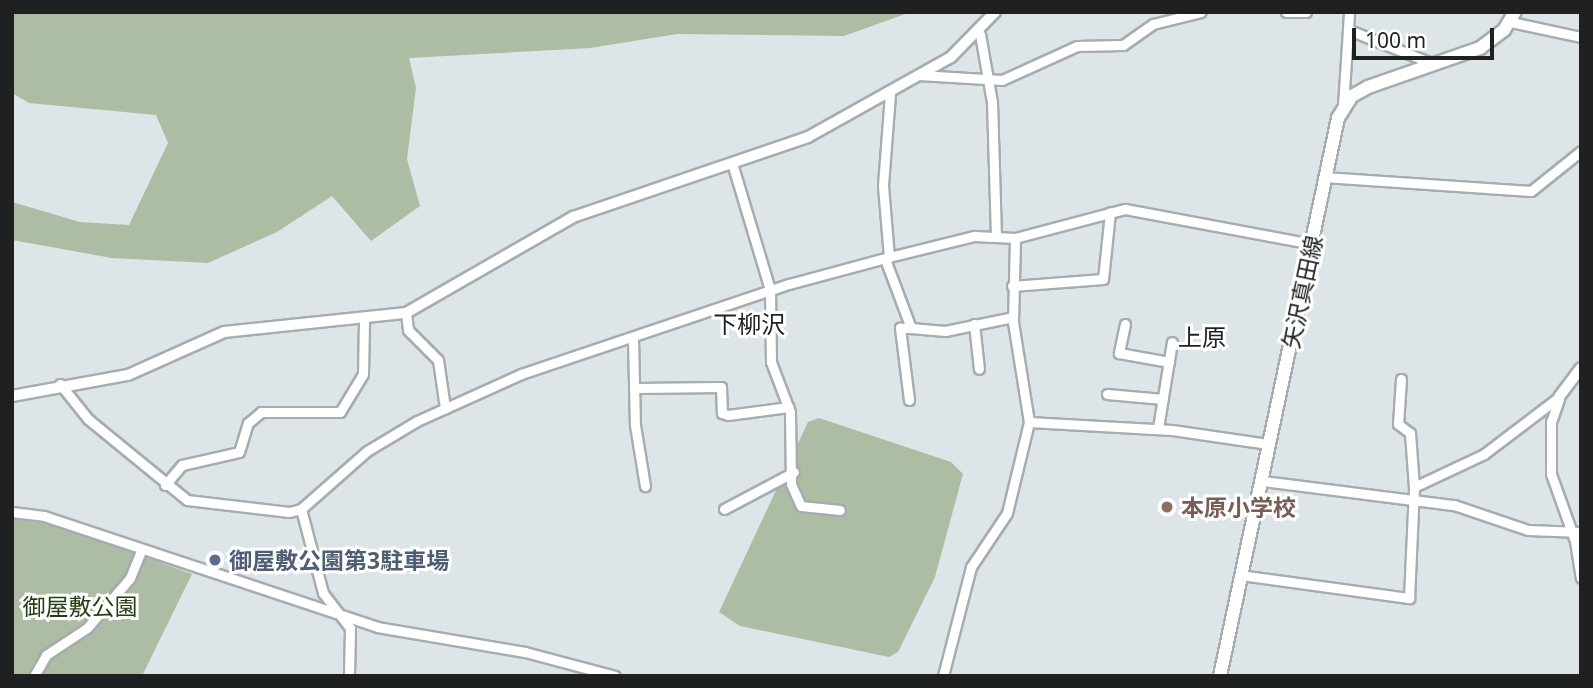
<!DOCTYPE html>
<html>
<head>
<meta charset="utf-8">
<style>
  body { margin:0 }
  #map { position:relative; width:1593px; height:688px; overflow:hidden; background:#dee5e9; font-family:"Noto Sans","Noto Sans JP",sans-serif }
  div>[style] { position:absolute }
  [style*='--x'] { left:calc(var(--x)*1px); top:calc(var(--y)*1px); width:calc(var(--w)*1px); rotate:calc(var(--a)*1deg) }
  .green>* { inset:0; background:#acbda4 }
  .roads { filter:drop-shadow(2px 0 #a6acb0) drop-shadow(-2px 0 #a6acb0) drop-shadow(0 2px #a6acb0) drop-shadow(0 -2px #a6acb0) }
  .minor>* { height:9px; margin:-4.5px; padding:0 4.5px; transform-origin:4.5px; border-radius:4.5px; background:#fff }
  .tertiary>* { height:10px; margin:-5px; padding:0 5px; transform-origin:5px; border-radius:5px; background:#fff }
  .secondary>* { height:12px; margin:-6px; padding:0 6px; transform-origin:6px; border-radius:6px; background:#fff }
  .dots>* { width:19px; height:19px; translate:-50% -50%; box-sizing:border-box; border:4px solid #fff; border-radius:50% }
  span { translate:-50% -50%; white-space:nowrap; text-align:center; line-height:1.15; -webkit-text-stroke:6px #fff; paint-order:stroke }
  .street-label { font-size:23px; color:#1e2022 }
  .education-label { font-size:23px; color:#785e54; font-weight:700 }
  .left { translate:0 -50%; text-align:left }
  .service-label { font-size:23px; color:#4e5e75; font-weight:700 }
  .park-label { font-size:23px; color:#233e11 }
  .neighbourhood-label { font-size:24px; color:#1e2022 }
  .frame { position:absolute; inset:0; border:14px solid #1e2022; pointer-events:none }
  .scale { position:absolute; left:1352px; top:28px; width:142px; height:32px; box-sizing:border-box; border:4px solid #1e2022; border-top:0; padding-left:9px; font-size:21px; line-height:24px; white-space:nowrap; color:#1e2022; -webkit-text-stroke:5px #fff; paint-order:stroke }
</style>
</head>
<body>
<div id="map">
  <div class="green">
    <div style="clip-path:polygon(12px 12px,911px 12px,844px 36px,677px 34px,590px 48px,409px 58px,416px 88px,407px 159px,420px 206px,371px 241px,332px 196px,277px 232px,208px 263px,112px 258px,12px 240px,12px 202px,80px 222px,129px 225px,168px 143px,156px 115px,29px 103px,12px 93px)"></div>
    <div style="clip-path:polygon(819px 418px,951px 462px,963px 474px,935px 577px,898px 652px,889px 657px,740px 626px,719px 612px,808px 422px)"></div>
    <div style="clip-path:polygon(12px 516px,44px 520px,192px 574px,142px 676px,12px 676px)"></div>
  </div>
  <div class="roads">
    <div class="minor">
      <div style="--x:1286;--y:12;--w:20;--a:0"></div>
      <div style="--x:1511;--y:22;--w:72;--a:12.1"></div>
      <div style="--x:1349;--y:30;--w:92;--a:21.8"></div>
      <div style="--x:980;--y:34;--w:69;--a:80"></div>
      <div style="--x:992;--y:102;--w:135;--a:88.3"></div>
      <div style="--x:919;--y:75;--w:83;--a:3.4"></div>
      <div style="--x:1002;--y:80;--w:82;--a:-24.4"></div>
      <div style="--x:1077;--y:46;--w:46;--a:-1.2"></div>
      <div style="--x:1123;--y:45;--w:37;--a:-35"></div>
      <div style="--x:1153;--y:24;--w:49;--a:-14"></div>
      <div style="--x:1343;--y:106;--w:94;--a:-86.3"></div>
      <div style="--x:732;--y:163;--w:133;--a:73.3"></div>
      <div style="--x:770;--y:290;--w:72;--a:89.2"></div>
      <div style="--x:771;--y:362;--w:53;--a:69.2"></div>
      <div style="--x:790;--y:412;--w:72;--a:89.2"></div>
      <div style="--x:791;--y:484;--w:24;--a:66"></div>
      <div style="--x:801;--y:506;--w:39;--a:6"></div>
      <div style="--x:1324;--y:177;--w:207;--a:3.9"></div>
      <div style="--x:1531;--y:191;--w:64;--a:-38.7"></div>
      <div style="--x:889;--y:257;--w:72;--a:-94.8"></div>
      <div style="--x:883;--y:185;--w:91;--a:-85.6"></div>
      <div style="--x:885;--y:259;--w:74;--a:69.4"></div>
      <div style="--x:911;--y:328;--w:34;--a:5"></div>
      <div style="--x:945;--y:331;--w:69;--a:-11.6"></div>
      <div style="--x:1012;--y:286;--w:91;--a:-4.4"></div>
      <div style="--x:1103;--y:279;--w:67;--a:-84"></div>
      <div style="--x:406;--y:313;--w:17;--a:83"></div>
      <div style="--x:408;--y:330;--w:42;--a:45"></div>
      <div style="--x:438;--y:360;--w:49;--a:81.7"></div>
      <div style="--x:974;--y:324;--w:45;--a:83.7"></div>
      <div style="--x:1125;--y:324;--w:30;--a:102"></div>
      <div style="--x:1119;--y:353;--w:51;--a:10.2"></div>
      <div style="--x:633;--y:339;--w:86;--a:88.7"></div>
      <div style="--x:635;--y:425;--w:62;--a:80.7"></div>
      <div style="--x:1401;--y:379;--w:45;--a:93.8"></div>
      <div style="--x:1398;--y:424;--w:15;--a:37"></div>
      <div style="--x:1410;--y:433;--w:54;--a:85.8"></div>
      <div style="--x:60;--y:384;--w:45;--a:51.3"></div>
      <div style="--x:88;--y:419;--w:128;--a:39.3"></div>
      <div style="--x:187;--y:500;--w:103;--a:6.7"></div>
      <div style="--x:289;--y:512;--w:12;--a:-14"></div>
      <div style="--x:301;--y:509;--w:88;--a:-41.3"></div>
      <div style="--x:367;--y:451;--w:58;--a:-31"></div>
      <div style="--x:417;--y:421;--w:114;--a:-24.3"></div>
      <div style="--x:521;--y:374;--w:283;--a:-18.6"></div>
      <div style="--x:789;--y:284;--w:104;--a:-15.1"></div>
      <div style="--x:889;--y:257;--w:88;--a:-13.9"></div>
      <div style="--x:974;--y:236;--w:41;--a:2.8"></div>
      <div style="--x:1015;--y:238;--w:114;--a:-14.8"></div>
      <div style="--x:1125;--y:209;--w:190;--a:10.6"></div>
      <div style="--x:637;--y:388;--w:84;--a:-0.7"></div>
      <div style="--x:721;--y:387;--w:26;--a:88"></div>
      <div style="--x:722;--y:413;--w:6;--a:18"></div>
      <div style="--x:728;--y:415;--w:61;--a:-7.6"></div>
      <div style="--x:1107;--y:394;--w:56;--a:5.1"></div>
      <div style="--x:1559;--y:399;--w:24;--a:109"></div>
      <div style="--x:1551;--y:422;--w:52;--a:90"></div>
      <div style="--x:1551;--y:474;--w:71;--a:70.3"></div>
      <div style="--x:1575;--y:541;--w:37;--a:81"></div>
      <div style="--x:909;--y:400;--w:73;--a:-97.1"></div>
      <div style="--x:900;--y:328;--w:11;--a:0"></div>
      <div style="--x:1029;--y:422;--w:143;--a:3.2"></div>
      <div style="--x:1172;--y:430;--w:97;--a:8.3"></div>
      <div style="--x:1158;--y:428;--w:87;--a:-80.8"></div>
      <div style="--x:1263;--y:481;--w:193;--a:7.2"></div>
      <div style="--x:1454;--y:505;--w:78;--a:18.7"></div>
      <div style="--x:1528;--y:530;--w:53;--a:2.2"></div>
      <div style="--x:165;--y:485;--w:26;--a:-50"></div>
      <div style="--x:182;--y:465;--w:58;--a:-12.8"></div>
      <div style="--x:239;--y:452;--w:30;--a:-73"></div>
      <div style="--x:248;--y:423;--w:17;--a:-40"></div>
      <div style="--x:261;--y:412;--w:79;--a:0"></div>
      <div style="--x:340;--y:412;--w:44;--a:-58.8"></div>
      <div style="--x:363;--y:374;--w:53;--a:-88.9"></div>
      <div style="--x:301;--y:509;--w:87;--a:75.3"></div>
      <div style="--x:323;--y:593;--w:44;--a:52.4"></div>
      <div style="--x:350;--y:628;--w:48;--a:91.2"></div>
      <div style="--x:724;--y:509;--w:79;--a:-27.9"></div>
      <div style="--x:12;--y:512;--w:32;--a:7"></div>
      <div style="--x:44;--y:516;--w:351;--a:18.4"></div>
      <div style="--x:377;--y:627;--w:150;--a:9.6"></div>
      <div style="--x:525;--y:652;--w:93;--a:14.9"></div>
      <div style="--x:1240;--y:575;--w:171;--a:7.8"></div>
      <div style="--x:1409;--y:598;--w:111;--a:-87.4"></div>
      <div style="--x:1414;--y:487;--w:77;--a:-25.2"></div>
      <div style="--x:1484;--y:454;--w:94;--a:-37.2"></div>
      <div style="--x:34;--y:676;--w:24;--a:-60"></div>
      <div style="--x:46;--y:655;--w:49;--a:-33.4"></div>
      <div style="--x:87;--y:628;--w:66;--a:-49.3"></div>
      <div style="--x:130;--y:578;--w:29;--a:-68"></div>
      <div style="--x:943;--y:676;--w:113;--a:-75.6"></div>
      <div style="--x:971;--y:567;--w:65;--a:-56.3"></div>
      <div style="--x:1007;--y:513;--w:94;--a:-76.4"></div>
      <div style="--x:1029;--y:422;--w:101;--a:-99.1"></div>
      <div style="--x:1013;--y:322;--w:84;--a:-88.6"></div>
    </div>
    <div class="tertiary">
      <div style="--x:12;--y:396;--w:118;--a:-10.3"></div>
      <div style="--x:128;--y:375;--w:105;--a:-24.1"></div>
      <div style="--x:224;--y:332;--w:183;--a:-6"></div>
      <div style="--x:406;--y:313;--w:193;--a:-29.9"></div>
      <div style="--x:573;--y:217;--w:248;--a:-18.8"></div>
      <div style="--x:808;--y:137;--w:164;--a:-29.2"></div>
      <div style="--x:951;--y:57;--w:63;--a:-45.6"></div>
      <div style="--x:1559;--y:397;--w:36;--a:-53"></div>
    </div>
    <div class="secondary">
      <div style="--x:1220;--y:676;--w:570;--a:-78.06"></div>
      <div style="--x:1338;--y:118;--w:26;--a:-58"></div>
      <div style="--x:1352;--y:96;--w:18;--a:-29"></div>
      <div style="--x:1368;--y:87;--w:119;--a:-19.2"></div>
      <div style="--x:1480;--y:48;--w:30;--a:-37"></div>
      <div style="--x:1504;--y:30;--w:21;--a:-59"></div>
    </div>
  </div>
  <div class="dots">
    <div style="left:1167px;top:507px;background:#8d6e63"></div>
    <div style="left:215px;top:560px;background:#5c6f8a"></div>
  </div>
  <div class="street-label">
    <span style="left:1302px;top:292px;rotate:-78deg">矢沢真田線</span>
  </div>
  <div class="education-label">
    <span class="left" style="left:1181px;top:507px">本原小学校</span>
  </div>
  <div class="service-label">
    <span class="left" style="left:229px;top:560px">御屋敷公園第3駐車場</span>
  </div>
  <div class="park-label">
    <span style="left:80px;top:606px">御屋敷公園</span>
  </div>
  <div class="neighbourhood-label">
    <span style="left:749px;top:324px">下柳沢</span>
    <span style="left:1202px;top:337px">上原</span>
  </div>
  <div class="frame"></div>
  <div class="scale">100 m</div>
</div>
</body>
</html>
